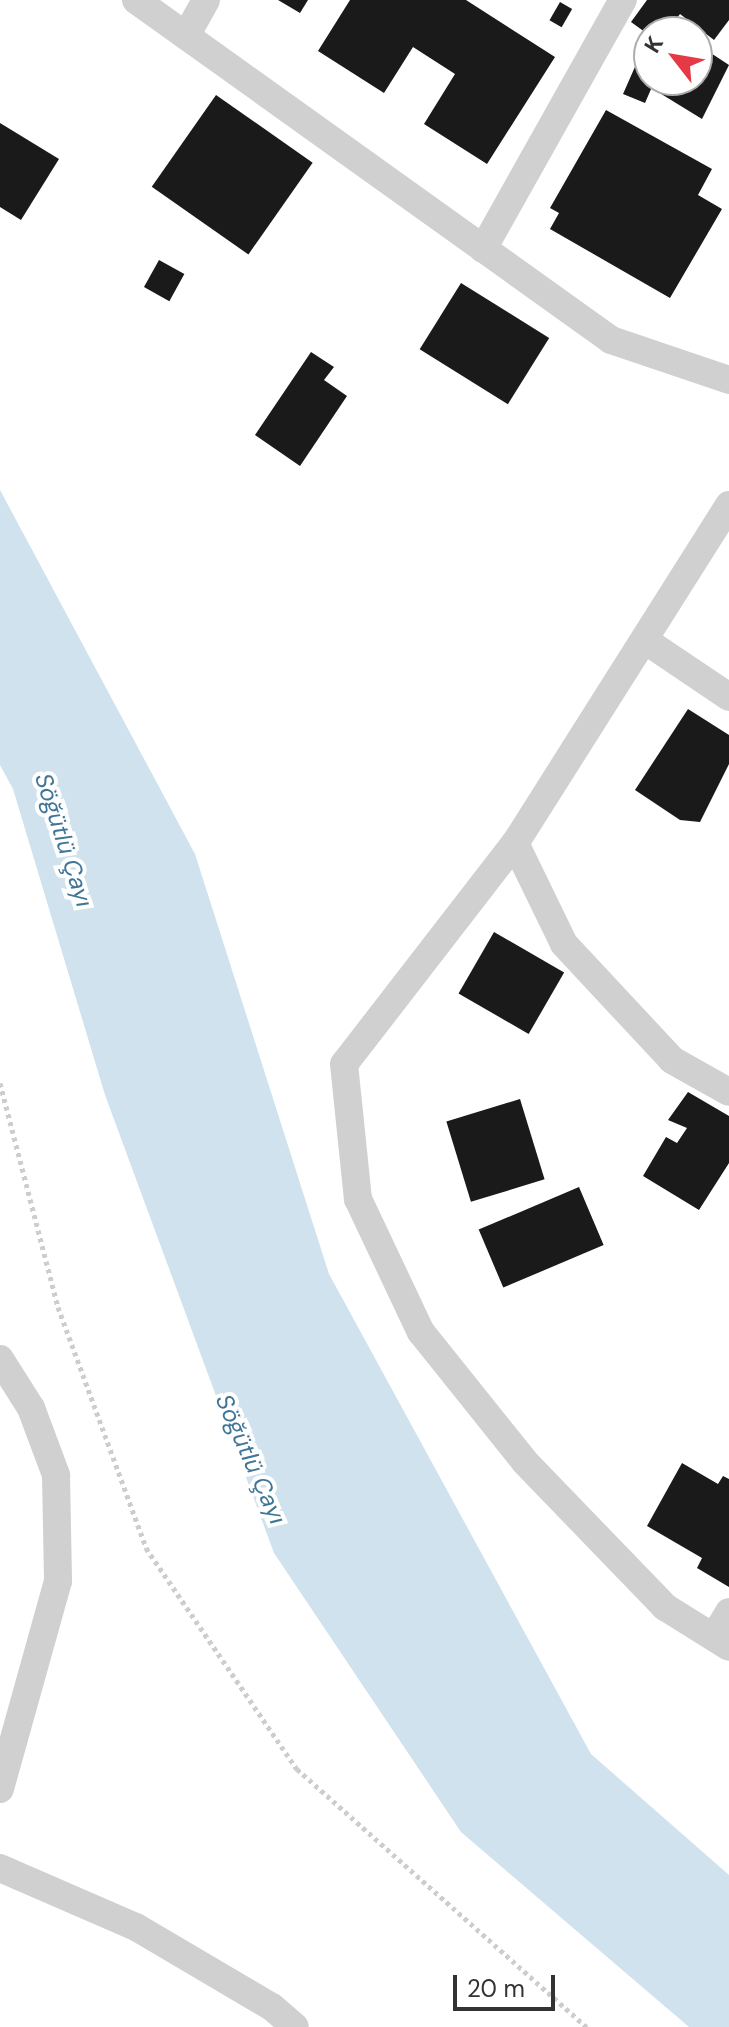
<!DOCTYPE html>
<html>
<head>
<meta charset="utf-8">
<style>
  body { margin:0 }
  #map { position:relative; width:729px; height:2027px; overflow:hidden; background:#fff; font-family:"DM Sans",sans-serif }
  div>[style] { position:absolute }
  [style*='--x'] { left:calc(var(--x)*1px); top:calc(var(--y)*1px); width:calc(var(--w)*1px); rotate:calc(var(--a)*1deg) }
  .water>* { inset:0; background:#cfe2ee }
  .building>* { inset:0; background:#1a1a1a; transform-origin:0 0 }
  .path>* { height:5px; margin-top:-2.5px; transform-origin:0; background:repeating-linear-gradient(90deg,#cdcdcd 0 4px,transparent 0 8px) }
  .street>* { height:28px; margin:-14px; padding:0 14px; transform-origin:14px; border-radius:14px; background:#d0d0d0 }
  span { translate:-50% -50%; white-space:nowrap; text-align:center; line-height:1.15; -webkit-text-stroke:8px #fff; paint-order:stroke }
  .water-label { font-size:24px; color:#3f7597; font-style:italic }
  .north { position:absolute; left:633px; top:16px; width:80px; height:80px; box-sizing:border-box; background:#fff; border:2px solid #adadad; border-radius:50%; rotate:301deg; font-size:22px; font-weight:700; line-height:32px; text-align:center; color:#333 }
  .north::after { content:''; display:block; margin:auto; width:28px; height:36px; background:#e63946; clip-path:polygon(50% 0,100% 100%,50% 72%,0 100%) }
  .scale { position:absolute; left:453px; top:1975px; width:102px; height:36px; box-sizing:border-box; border:4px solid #333; border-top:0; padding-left:10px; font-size:24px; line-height:28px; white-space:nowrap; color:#333; -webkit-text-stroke:6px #fff; paint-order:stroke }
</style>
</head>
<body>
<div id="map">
  <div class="water">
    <div style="clip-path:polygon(0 490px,195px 854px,329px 1274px,591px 1754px,729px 1875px,729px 2027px,689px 2027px,461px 1832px,274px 1553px,105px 1095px,13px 789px,0 765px)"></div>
  </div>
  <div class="building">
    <div style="clip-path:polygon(278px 0,308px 0,300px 13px)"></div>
    <div style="clip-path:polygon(350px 0,466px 0,555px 57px,487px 164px,424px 124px,455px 74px,413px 47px,384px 93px,318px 51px)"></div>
    <div style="clip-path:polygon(647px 0,729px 0,729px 20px,714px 40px,680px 14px,667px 32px,649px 32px,649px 80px,655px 80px,645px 103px,623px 94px,649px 35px,631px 22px)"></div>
    <div style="left:560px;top:2px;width:14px;height:21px;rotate:30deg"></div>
    <div style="clip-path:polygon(697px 44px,729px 65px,702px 119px,658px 92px,663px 80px,697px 80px)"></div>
    <div style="left:216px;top:95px;width:118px;height:112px;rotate:35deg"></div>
    <div style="clip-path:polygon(606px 110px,712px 169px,698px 195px,722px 209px,670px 298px,550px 229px,559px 213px,550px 208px)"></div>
    <div style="clip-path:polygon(0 123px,59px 159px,21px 220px,0 207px)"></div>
    <div style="left:159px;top:260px;width:29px;height:31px;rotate:29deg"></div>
    <div style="left:461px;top:283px;width:104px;height:78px;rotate:32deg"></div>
    <div style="clip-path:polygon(311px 352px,334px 367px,324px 380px,347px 396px,300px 466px,255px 435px)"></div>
    <div style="clip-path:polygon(688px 709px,729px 735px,729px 764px,700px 822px,680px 820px,635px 790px)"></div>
    <div style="left:494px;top:932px;width:81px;height:71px;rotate:30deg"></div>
    <div style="clip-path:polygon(688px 1092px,729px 1116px,729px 1163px,699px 1210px,643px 1176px,666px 1137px,677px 1143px,687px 1128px,668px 1120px)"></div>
    <div style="left:520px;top:1099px;width:84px;height:77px;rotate:73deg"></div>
    <div style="left:579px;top:1187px;width:63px;height:109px;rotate:67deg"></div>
    <div style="clip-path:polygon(682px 1463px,718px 1484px,723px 1476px,729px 1479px,729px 1587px,697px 1568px,702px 1558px,647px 1526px)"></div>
  </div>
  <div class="path">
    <div style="--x:0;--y:1083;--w:231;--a:75.5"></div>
    <div style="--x:58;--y:1307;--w:257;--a:69.9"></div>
    <div style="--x:146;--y:1548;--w:268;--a:55.7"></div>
    <div style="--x:297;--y:1769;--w:388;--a:41.7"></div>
  </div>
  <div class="street">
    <div style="--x:136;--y:0;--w:584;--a:35.59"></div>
    <div style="--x:611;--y:340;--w:125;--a:18.7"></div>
    <div style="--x:186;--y:36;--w:41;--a:-60.9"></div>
    <div style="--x:483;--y:249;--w:286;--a:-60.7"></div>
    <div style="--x:729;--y:505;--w:400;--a:122.3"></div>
    <div style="--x:515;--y:843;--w:279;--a:127.7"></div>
    <div style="--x:344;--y:1064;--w:136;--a:84.1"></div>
    <div style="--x:358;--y:1199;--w:147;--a:64.7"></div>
    <div style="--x:421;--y:1332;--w:166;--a:51.3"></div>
    <div style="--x:525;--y:1462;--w:202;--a:46"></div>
    <div style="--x:665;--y:1607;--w:75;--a:32"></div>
    <div style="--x:646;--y:641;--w:100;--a:34"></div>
    <div style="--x:515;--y:843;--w:112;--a:64.1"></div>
    <div style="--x:564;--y:944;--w:158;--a:47"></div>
    <div style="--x:672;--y:1060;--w:65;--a:29.3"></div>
    <div style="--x:0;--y:1359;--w:58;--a:57.7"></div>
    <div style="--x:31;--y:1408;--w:72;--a:69.5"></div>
    <div style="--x:56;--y:1475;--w:106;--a:88.9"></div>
    <div style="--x:58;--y:1581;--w:216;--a:105.6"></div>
    <div style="--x:714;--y:1637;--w:29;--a:-59"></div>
    <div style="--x:0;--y:1868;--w:148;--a:23.5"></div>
    <div style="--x:136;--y:1927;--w:158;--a:30.5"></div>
    <div style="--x:272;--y:2007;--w:30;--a:41"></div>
  </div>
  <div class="water-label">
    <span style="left:64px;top:840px;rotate:72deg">Söğütlü Çayı</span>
    <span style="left:251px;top:1459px;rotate:66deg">Söğütlü Çayı</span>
  </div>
  <div class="north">K</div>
  <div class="scale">20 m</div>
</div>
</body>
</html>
